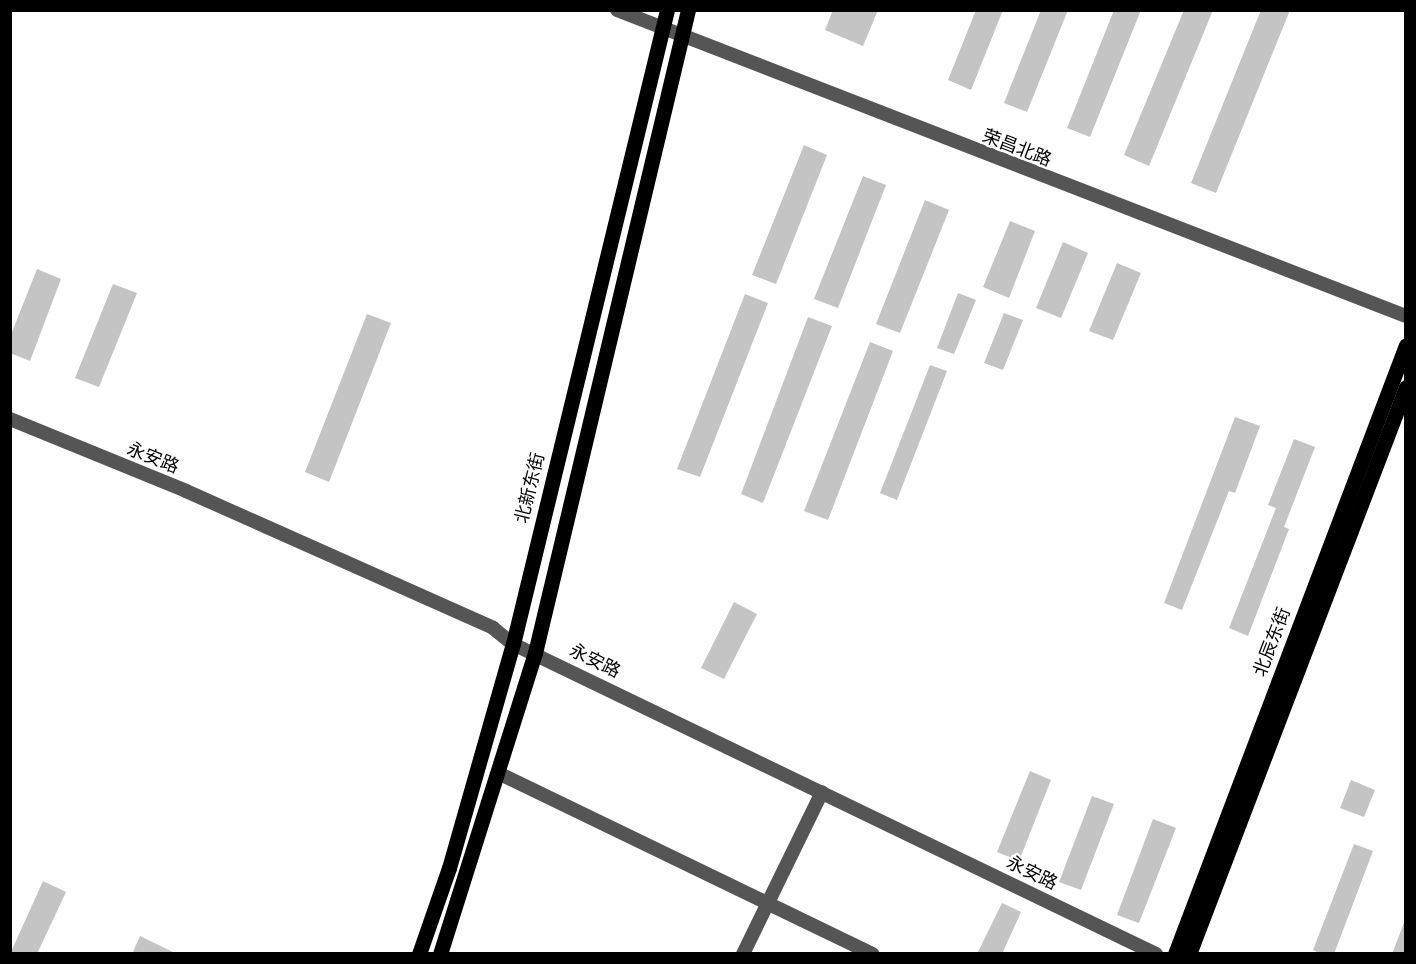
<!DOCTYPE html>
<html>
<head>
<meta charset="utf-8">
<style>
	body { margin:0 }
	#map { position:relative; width:1416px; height:964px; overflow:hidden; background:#fff; font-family:Quicksand,"Noto Sans SC",sans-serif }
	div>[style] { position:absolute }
	.building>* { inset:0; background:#c4c4c4 }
	.minor>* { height:14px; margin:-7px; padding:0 7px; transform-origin:7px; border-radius:7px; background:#555 }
	.major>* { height:15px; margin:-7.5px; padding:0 7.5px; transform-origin:7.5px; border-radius:7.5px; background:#000 }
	span { translate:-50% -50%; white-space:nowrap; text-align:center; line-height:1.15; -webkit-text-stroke:4.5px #fff; paint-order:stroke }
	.street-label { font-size:18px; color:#000 }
	.frame { position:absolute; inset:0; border:12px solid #000; pointer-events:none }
</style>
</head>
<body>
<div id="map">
	<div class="building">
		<div style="clip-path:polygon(833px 10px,878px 10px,863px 46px,825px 30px)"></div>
		<div style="clip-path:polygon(976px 10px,1003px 10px,971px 90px,948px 80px)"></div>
		<div style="clip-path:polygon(1041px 10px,1068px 10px,1027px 112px,1004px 103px)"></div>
		<div style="clip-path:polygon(1114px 10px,1141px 10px,1090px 137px,1067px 128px)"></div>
		<div style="clip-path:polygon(1184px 10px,1213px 10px,1149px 166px,1124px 155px)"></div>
		<div style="clip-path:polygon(1261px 10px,1290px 10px,1216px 193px,1191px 183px)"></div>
		<div style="clip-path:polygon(804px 145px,827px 155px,776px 284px,752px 275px)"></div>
		<div style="clip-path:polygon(863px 176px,886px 185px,838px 308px,814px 299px)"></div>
		<div style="clip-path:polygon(925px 200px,949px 210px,900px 333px,876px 324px)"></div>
		<div style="clip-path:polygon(1010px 221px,1035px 231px,1009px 298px,983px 287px)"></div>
		<div style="clip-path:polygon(1063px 242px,1088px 253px,1061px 318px,1036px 308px)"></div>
		<div style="clip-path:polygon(1117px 263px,1141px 273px,1113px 340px,1089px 331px)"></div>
		<div style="clip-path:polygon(37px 269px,61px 279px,30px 361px,10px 353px,10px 337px)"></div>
		<div style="clip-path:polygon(113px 284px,137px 293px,99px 387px,75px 378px)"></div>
		<div style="clip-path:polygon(958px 293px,976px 300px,954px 354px,937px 348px)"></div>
		<div style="clip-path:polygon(745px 294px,768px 303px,700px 477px,677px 469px)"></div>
		<div style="clip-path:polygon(1004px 313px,1023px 320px,1003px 370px,984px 363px)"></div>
		<div style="clip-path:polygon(367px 314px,391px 323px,329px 482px,305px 472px)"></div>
		<div style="clip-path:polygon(808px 317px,832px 326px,763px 503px,741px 494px)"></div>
		<div style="clip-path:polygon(870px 342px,893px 351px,828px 520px,804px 511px)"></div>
		<div style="clip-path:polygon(930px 365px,947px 371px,897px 500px,880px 493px)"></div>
		<div style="clip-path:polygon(1235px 417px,1260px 426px,1235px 493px,1229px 491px,1182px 610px,1164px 603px)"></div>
		<div style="clip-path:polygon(1294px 439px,1315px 447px,1284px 527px,1289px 529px,1248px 636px,1229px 628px,1276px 508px,1268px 505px)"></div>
		<div style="clip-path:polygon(734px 602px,757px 614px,724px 679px,701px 668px)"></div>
		<div style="clip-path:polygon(1030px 771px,1051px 780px,1019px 861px,997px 852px)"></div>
		<div style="clip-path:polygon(1351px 780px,1375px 790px,1364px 817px,1340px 808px)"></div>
		<div style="clip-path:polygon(1092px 796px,1114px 804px,1081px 890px,1059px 882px)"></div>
		<div style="clip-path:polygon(1153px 819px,1176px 828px,1139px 923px,1117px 915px)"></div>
		<div style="clip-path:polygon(1354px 844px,1373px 851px,1334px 954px,1321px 954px,1313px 950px)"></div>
		<div style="clip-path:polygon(43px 881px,66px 892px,37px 954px,10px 954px)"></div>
		<div style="clip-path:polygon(1002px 903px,1021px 912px,1002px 954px,977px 954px)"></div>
		<div style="clip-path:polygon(1405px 920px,1406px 954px,1392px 954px)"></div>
		<div style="clip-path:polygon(140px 936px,177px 954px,132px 954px)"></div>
	</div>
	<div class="minor">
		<div style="left:617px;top:10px;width:846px;rotate:21.2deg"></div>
		<div style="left:10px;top:419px;width:190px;rotate:22.2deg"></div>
		<div style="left:186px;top:491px;width:336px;rotate:24deg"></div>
		<div style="left:493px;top:628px;width:26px;rotate:39deg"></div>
		<div style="left:513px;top:644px;width:714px;rotate:25.74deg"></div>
		<div style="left:498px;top:773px;width:416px;rotate:25.8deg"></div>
		<div style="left:743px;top:954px;width:180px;rotate:-64deg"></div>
	</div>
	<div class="major">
		<div style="left:419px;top:954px;width:91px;rotate:-70.8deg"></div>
		<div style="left:449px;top:868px;width:233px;rotate:-74.1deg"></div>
		<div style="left:513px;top:644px;width:652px;rotate:-76.35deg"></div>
		<div style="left:440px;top:954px;width:316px;rotate:-72.5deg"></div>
		<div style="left:535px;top:653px;width:661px;rotate:-76.62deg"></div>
		<div style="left:1175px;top:954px;width:651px;rotate:-69.23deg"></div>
		<div style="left:1189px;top:954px;width:607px;rotate:-69.06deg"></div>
	</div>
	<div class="street-label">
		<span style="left:1017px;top:148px;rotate:21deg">荣昌北路</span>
		<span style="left:153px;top:458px;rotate:22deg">永安路</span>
		<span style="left:530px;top:488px;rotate:-76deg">北新东街</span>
		<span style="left:1272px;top:642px;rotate:-69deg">北辰东街</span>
		<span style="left:595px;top:661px;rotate:26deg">永安路</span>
		<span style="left:1032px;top:873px;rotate:26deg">永安路</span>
	</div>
	<div class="frame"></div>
</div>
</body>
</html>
